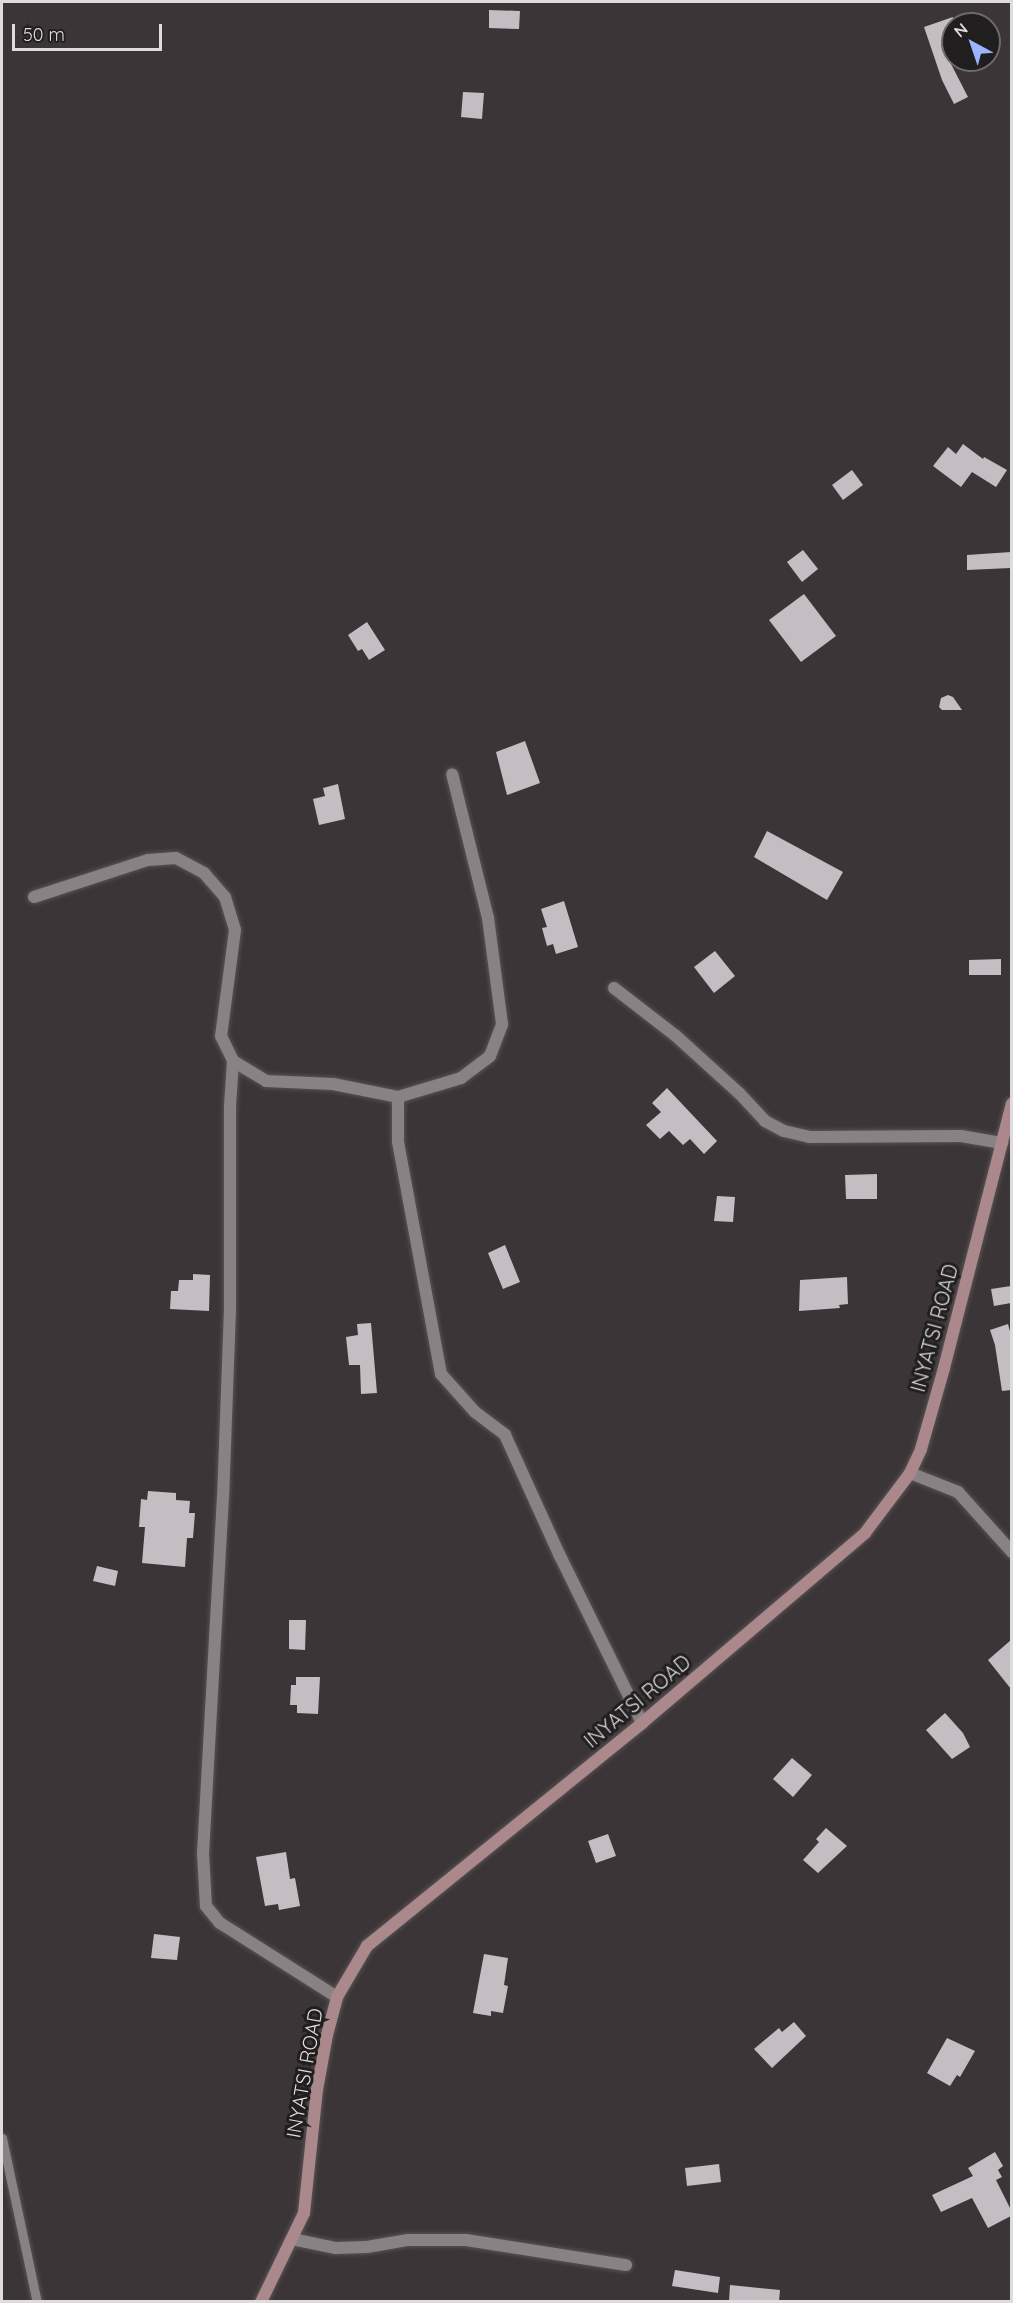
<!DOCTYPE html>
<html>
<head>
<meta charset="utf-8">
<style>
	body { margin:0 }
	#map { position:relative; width:1013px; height:2303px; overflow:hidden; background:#3b3537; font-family:Quicksand,sans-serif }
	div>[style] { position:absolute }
	.building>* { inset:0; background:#c4bec2 }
	.roads { filter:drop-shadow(0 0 2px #575253) drop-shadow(0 0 2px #575253) }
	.lane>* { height:9px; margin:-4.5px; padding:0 4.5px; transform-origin:4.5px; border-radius:4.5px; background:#898284 }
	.street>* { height:12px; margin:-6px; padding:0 6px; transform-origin:6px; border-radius:6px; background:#898284 }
	.secondary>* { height:12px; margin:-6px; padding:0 6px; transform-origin:6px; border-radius:6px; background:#aa888b }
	span { translate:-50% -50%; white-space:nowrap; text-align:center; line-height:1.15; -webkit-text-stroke:6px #201e1e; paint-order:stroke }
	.street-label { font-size:20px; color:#dfdcdd }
	.frame { position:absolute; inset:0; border:3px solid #dfdcdd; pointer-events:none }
	.north { position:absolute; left:941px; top:12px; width:60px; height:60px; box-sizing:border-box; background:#201e1e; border:2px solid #6c6a6a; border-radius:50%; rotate:320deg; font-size:16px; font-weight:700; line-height:24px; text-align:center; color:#dfdcdd }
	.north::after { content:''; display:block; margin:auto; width:21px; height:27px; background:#9ab5fd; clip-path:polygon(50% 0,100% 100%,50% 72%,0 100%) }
	.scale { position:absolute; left:12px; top:24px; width:150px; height:27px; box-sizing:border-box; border:3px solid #dfdcdd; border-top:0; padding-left:8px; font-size:18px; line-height:21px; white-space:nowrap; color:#dfdcdd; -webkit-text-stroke:4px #201e1e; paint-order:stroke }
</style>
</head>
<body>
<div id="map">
	<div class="building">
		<div style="clip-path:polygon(489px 10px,520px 11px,519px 29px,489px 28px)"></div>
		<div style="clip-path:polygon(953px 17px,953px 61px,950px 62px,968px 97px,954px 104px,942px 80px,924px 27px)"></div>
		<div style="clip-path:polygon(463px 92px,484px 93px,482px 119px,461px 117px)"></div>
		<div style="clip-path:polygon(963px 444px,983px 459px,984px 457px,1007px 470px,996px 487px,972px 472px,961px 487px,933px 466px,948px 447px,956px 454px)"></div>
		<div style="clip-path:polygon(852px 470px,863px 485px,843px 500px,832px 485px)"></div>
		<div style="clip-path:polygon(803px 550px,818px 569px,802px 582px,787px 562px)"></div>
		<div style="clip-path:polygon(1011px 552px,1011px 568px,967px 570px,967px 555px)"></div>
		<div style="clip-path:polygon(804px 594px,836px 636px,801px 662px,769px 620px)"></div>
		<div style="clip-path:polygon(367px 622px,385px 650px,369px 660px,362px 649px,358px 651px,348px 635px)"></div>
		<div style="clip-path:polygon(948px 695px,953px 697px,962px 710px,942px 710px,939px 707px,941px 698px)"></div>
		<div style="clip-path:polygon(525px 741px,540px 783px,507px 795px,496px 752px)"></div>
		<div style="clip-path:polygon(338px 784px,345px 819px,319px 825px,313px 799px,325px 796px,323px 788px)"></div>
		<div style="clip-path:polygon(767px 831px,843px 872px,827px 900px,754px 857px)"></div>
		<div style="clip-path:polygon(564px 901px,578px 947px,556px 954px,553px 944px,547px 946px,542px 928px,547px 927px,541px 909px)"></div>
		<div style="clip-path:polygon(715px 951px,735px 976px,714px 993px,694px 967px)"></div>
		<div style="clip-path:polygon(1001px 959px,1001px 975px,969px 975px,969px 960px)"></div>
		<div style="clip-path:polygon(667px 1088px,717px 1141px,704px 1154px,690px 1139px,683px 1145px,669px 1131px,660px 1139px,646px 1125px,661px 1112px,652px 1103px)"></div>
		<div style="clip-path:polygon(877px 1174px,877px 1199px,846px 1199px,845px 1175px)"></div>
		<div style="clip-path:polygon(717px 1196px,735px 1197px,733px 1222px,714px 1221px)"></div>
		<div style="clip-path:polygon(505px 1245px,520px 1282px,503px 1289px,488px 1253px)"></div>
		<div style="clip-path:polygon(193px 1274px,210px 1275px,209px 1311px,170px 1309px,171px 1291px,178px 1291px,179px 1280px,193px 1280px)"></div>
		<div style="clip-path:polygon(847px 1277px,848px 1304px,839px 1305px,840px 1308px,799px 1311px,800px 1280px)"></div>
		<div style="clip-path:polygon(1011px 1286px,1011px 1303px,994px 1306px,991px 1289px)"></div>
		<div style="clip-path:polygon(371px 1323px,377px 1393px,361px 1394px,360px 1365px,349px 1365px,346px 1337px,358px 1335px,357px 1324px)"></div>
		<div style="clip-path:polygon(1008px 1324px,1011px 1335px,1011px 1390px,1002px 1391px,995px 1345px,990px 1330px)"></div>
		<div style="clip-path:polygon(148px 1491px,176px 1493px,176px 1500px,190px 1501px,189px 1513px,195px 1513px,193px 1538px,187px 1538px,185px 1567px,142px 1563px,145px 1527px,139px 1527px,141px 1499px,147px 1500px)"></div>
		<div style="clip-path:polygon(97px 1566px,118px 1571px,115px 1586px,93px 1581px)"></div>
		<div style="clip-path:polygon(289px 1620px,306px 1620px,305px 1650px,289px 1649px)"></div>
		<div style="clip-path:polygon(1011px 1640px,1011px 1689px,988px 1660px)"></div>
		<div style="clip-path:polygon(296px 1677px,320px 1677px,318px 1714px,297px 1713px,297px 1705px,290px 1705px,291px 1685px,296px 1685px)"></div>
		<div style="clip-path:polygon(945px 1713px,963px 1733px,970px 1747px,952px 1759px,926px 1730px)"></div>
		<div style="clip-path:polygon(792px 1758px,812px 1775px,793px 1797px,773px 1779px)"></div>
		<div style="clip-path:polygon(826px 1828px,847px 1846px,818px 1873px,803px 1860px,819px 1842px,816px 1839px)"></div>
		<div style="clip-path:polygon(608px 1834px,616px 1856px,596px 1863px,588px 1841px)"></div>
		<div style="clip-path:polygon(286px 1852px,290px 1879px,295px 1878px,300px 1906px,279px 1910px,278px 1904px,265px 1906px,256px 1857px)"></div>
		<div style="clip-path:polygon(154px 1934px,180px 1937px,177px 1960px,151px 1958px)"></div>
		<div style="clip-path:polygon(484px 1954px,508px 1958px,504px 1985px,508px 1986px,503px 2013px,491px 2011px,491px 2016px,473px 2013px)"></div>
		<div style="clip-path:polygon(794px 2022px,806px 2036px,772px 2068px,754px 2049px,779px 2028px,782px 2032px)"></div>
		<div style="clip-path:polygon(947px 2038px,975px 2051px,960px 2077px,957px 2075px,950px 2086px,927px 2073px)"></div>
		<div style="clip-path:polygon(995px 2152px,1003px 2166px,998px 2170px,1002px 2177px,996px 2180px,1011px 2210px,1011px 2216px,988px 2228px,972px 2198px,941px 2212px,932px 2195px,973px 2176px,968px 2168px)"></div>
		<div style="clip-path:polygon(719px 2164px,721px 2182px,687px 2186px,685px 2168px)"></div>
		<div style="clip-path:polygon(675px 2270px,720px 2277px,718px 2293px,672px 2286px)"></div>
		<div style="clip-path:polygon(730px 2285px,780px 2290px,779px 2301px,729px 2301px)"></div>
	</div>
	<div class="roads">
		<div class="lane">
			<div style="left:2px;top:2138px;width:168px;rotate:78deg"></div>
		</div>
		<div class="street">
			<div style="left:34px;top:897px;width:120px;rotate:-18deg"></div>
			<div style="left:148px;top:860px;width:28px;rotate:-4deg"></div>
			<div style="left:176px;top:858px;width:32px;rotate:28deg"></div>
			<div style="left:204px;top:873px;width:32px;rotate:49deg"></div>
			<div style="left:225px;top:897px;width:34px;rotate:73deg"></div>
			<div style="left:235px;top:930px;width:107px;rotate:97.5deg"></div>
			<div style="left:221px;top:1036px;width:28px;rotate:64deg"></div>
			<div style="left:233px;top:1061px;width:39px;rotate:31deg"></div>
			<div style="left:266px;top:1081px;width:67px;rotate:2.6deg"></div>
			<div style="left:333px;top:1084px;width:66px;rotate:11.3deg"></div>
			<div style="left:398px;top:1097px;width:66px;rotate:-16.8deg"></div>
			<div style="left:461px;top:1078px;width:36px;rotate:-37deg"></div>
			<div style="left:490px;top:1056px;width:34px;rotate:-69deg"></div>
			<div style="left:502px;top:1024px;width:107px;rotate:-97.5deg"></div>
			<div style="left:488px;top:918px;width:148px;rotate:-104deg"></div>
			<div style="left:614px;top:988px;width:78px;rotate:37.7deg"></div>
			<div style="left:676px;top:1036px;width:86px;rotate:42.2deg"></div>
			<div style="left:740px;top:1094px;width:37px;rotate:47deg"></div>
			<div style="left:765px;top:1121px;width:21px;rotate:28deg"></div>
			<div style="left:784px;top:1131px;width:26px;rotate:13deg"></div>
			<div style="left:809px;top:1137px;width:152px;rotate:-0.4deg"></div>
			<div style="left:961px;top:1136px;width:42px;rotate:9.7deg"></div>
			<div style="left:233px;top:1061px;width:45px;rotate:93.8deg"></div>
			<div style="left:230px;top:1106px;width:203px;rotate:90deg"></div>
			<div style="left:230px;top:1309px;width:187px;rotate:92.1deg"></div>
			<div style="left:223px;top:1496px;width:358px;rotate:93.2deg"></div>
			<div style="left:203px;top:1853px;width:53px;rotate:86.8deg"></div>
			<div style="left:206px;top:1906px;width:22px;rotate:51deg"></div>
			<div style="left:220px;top:1923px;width:138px;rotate:32.3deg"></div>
			<div style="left:398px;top:1097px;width:45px;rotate:90deg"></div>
			<div style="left:398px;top:1142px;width:236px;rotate:79.5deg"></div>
			<div style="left:441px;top:1374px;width:51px;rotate:48.2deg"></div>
			<div style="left:475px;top:1412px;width:38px;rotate:37deg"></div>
			<div style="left:505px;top:1435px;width:133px;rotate:65.6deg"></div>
			<div style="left:560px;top:1556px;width:186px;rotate:63.8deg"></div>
			<div style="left:910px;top:1473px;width:52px;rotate:21.6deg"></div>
			<div style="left:958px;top:1492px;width:81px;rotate:48deg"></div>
			<div style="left:292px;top:2239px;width:45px;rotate:11.6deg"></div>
			<div style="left:336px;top:2248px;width:31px;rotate:-2deg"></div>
			<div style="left:367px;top:2247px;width:42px;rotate:-9.7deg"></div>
			<div style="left:408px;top:2240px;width:58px"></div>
			<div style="left:466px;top:2240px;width:162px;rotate:8.9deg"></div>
		</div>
		<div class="secondary">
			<div style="left:261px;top:2302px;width:99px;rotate:-64.2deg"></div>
			<div style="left:304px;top:2213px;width:124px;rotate:-84deg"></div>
			<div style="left:317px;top:2090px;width:56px;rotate:-79.7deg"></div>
			<div style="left:327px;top:2035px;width:39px;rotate:-75deg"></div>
			<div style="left:337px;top:1997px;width:59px;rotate:-59.5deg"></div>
			<div style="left:367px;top:1946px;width:354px;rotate:-39deg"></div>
			<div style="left:642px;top:1723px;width:293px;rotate:-40.4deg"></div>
			<div style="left:865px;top:1533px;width:75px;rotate:-53.1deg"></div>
			<div style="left:910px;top:1473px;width:26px;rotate:-65deg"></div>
			<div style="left:921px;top:1449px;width:84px;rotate:-74.1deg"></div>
			<div style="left:944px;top:1368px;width:273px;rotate:-75.6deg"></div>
		</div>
	</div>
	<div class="street-label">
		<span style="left:934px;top:1328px;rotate:-75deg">INYATSI ROAD</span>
		<span style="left:637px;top:1701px;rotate:-40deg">INYATSI ROAD</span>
		<span style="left:304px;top:2073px;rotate:-80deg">INYATSI ROAD</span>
	</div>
	<div class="frame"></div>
	<div class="north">N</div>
	<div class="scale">50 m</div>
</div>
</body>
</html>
